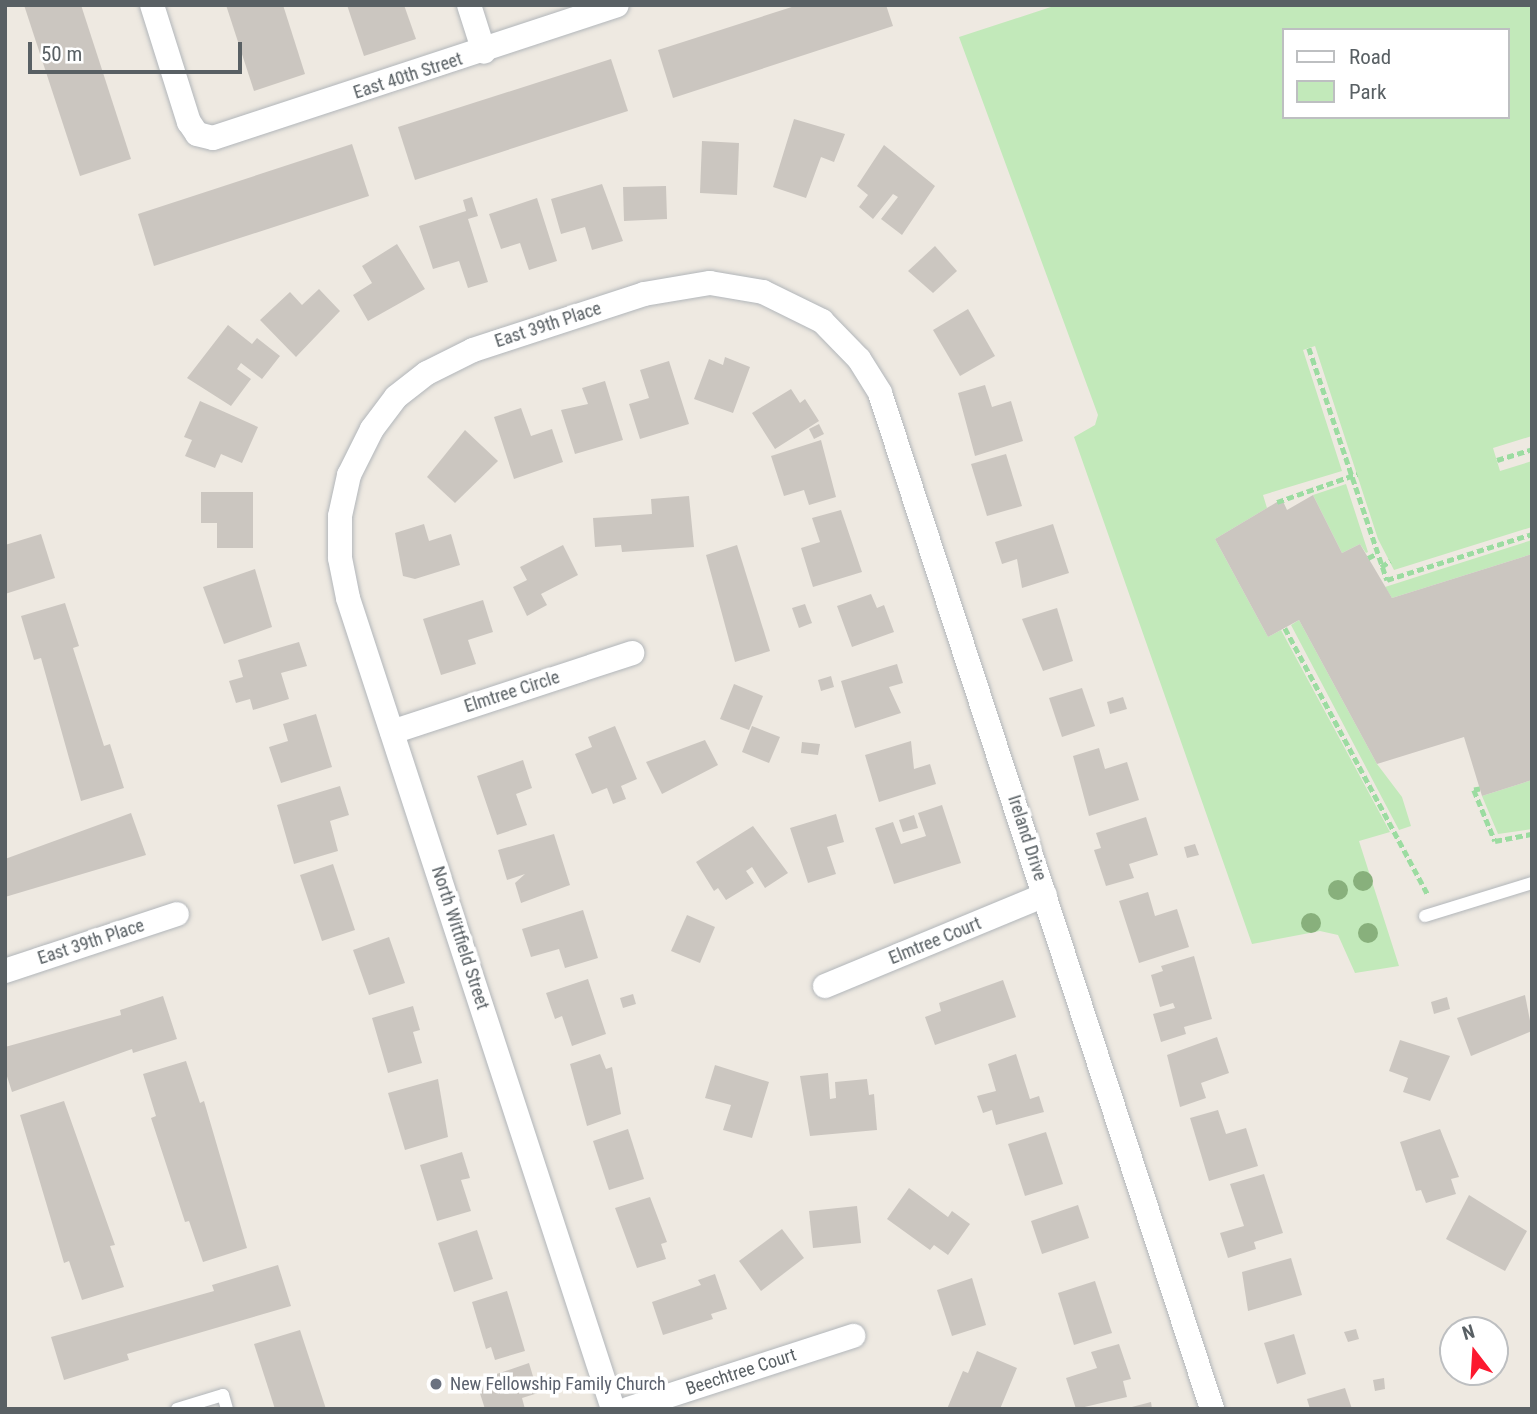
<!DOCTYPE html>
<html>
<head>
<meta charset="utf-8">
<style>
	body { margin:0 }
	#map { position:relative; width:1537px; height:1414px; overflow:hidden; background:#eee9e1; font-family:"Roboto Condensed",sans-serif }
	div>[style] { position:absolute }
	.green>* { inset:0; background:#c2e9ba }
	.building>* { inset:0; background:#cbc6c0 }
	.path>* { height:4.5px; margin-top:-2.25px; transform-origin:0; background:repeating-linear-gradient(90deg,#9cdca1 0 7px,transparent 0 10.5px) }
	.roads { filter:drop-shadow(0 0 2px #b2b6ba) drop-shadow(0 0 2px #b2b6ba) }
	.service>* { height:12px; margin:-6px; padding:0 6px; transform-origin:6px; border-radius:6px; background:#fff }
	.minor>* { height:24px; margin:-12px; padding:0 12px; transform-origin:12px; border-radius:12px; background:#fff }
	.trees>* { width:20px; height:20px; margin:-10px; border-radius:50%; background:#88b07c }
	.dots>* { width:19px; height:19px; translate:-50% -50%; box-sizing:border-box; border:4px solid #fff; border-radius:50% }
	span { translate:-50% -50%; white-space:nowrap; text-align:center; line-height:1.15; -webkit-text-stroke:7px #fff; paint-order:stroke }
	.street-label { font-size:18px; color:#596064 }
	.worship-label { font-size:18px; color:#5b616d }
	.left { translate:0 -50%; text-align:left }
	.frame { position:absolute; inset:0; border:7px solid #596064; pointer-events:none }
	.legend { position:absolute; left:1282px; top:28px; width:228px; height:91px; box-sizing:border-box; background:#fff; border:2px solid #bdbfc1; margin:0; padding:9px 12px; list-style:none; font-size:21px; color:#596064 }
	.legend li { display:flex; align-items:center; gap:14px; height:35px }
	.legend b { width:35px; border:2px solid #bdbfc1 }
	.north { position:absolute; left:1439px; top:1316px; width:70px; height:70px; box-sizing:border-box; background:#fff; border:2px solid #bdbfc1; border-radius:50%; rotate:343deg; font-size:19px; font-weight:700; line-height:28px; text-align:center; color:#596064 }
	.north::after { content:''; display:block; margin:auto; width:24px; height:32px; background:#fc192f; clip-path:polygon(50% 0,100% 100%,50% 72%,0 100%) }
	.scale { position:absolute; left:28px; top:42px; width:214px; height:32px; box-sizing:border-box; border:4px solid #596064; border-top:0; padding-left:9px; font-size:21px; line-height:24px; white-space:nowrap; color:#596064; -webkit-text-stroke:5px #fff; paint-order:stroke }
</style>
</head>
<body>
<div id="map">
	<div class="green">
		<div style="clip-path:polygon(evenodd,1057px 5px,1532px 5px,1532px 436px,1493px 448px,1500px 471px,1532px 461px,1532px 527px,1394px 570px,1378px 539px,1315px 346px,1303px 350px,1342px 471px,1263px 495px,1267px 508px,1215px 539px,1268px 637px,1281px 630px,1390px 832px,1359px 841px,1399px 966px,1355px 973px,1338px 935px,1320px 931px,1252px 944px,1074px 437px,1095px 425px,1098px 415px,959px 37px,1057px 5px,1283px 30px,1507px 30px,1507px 117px,1283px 117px,1283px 30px)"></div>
		<div style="clip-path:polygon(1346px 484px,1368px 552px,1366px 553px,1360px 544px,1342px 553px,1313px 495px)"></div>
		<div style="clip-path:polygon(1532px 540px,1532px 554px,1392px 598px,1385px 587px)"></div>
		<div style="clip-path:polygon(1299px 620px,1377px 764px,1402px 797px,1411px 826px,1399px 830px,1291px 625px)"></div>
		<div style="clip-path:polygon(1532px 780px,1532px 829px,1498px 834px,1482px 796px)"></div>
	</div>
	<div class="building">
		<div style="clip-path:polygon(24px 5px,81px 5px,131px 159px,80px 176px)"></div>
		<div style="clip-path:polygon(226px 5px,283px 5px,305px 74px,254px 91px)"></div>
		<div style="clip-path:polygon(347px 5px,404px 5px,416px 39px,364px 56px)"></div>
		<div style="clip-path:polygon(798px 5px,886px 5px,893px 26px,673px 98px,658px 50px)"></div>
		<div style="clip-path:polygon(611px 59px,628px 111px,415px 180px,398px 127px)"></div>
		<div style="clip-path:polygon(794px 119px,845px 134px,834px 162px,821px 157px,806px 198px,773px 187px)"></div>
		<div style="clip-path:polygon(702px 141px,739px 143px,737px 195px,700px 193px)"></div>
		<div style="clip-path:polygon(352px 144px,369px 196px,154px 266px,138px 214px)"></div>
		<div style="clip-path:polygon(884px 145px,935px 186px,902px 235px,881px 219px,898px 197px,893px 194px,873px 219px,859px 207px,868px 195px,857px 186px)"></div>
		<div style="clip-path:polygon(602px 184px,623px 241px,592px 250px,585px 227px,561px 234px,551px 199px)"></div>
		<div style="clip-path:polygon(666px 186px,667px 219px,624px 221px,623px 187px)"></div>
		<div style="clip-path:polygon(472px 197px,478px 216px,468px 219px,488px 282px,468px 288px,459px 261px,433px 269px,419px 226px,466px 211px,463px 200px)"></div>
		<div style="clip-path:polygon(537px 198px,557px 261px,529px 270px,520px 243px,501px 249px,489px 214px)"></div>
		<div style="clip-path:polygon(397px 244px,425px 289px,368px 321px,353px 295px,372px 283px,362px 266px)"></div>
		<div style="clip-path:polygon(935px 246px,957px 271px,933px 293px,908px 271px)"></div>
		<div style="clip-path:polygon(319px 289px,340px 311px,296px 357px,260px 320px,290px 292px,302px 305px)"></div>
		<div style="clip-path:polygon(968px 309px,995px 356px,960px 376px,933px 330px)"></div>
		<div style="clip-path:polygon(228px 325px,252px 344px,257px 338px,280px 356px,262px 379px,241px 363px,237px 369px,251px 379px,231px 406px,187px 378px)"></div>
		<div style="clip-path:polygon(725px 357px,750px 367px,733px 413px,694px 399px,709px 359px,723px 365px)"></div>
		<div style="clip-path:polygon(669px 361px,689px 424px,640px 439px,629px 404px,649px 398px,640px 370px)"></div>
		<div style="clip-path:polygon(605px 381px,623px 440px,575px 454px,561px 410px,588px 404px,582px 388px)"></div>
		<div style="clip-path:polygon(985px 385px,992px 407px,1011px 401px,1023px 441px,975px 456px,958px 393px)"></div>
		<div style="clip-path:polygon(791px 389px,800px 403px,805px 399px,819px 421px,775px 449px,752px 413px)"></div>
		<div style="clip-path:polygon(200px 401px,258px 427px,242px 463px,221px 454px,215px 468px,185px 456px,192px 440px,184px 437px)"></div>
		<div style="clip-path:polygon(521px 408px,531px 436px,552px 429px,563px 462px,514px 479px,494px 417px)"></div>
		<div style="clip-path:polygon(819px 424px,824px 434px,814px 439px,809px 429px)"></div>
		<div style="clip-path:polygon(465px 430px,498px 461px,455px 503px,427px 477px)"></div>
		<div style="clip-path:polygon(821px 440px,836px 497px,809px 505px,804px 490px,784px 496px,771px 456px)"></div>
		<div style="clip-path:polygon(1006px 454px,1022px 506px,987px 516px,971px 464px)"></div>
		<div style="clip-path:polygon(201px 492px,253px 492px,253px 548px,217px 548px,217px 523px,201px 523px)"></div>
		<div style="clip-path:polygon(1313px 495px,1342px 553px,1360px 544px,1392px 598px,1532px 554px,1532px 780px,1482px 796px,1464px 737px,1377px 764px,1299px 620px,1268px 637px,1215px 539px,1282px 499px,1287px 510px)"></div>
		<div style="clip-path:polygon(689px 496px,694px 547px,622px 552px,621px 545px,595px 547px,593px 518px,652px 514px,651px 499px)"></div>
		<div style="clip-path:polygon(841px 510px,862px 572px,813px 587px,801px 548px,820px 542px,812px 518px)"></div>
		<div style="clip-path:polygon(424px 524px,429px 541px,451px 534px,460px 565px,415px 579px,403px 576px,395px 533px)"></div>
		<div style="clip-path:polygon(1053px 524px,1069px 573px,1022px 588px,1017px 559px,1002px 564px,995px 542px)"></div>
		<div style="clip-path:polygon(41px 534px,55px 578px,5px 594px,5px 545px)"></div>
		<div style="clip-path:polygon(563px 545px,578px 575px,541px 594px,547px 605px,527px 616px,513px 587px,527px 580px,520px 567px)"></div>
		<div style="clip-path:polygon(737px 545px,770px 651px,735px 662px,706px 555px)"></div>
		<div style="clip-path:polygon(255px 569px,272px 627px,224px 644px,203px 587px)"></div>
		<div style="clip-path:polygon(871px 594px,877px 608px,884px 605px,894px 632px,852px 647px,837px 606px)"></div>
		<div style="clip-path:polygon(483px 600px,493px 632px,468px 640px,476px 664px,441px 675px,423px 619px)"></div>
		<div style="clip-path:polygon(65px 603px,79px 646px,73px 648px,104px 746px,110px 744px,124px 788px,81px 801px,41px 658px,34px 660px,21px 616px)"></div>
		<div style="clip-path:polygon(805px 604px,812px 623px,799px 628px,792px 608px)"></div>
		<div style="clip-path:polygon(1057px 608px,1073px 661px,1043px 671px,1022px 619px)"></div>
		<div style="clip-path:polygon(299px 642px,307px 666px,281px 673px,289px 699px,253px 710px,250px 699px,236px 703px,229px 681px,243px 677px,238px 660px)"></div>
		<div style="clip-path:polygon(897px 664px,903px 683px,889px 687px,901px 713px,855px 728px,841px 681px)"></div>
		<div style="clip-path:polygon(831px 676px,834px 687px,821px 691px,818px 680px)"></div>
		<div style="clip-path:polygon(734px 684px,763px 696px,749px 730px,720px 719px)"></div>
		<div style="clip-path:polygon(1082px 688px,1095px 726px,1062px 737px,1049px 698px)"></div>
		<div style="clip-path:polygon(1123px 697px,1127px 709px,1110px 714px,1107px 702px)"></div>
		<div style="clip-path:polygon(316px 714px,332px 767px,281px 783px,269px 747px,288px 741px,283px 724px)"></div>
		<div style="clip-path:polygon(615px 726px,637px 779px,621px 786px,626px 799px,613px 804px,607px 788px,592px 794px,575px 754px,592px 747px,588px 737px)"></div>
		<div style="clip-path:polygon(752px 726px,780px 737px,769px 763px,742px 752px)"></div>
		<div style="clip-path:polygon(705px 740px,718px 765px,662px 794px,646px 762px)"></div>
		<div style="clip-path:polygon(911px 741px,914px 769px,930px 764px,936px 784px,879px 802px,865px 755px)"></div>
		<div style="clip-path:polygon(802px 742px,820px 744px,818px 755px,801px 753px)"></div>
		<div style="clip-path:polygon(1099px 748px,1105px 769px,1127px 762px,1139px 800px,1089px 816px,1073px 756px)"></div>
		<div style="clip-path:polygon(523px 760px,532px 788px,516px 794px,527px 825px,497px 835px,477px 776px)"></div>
		<div style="clip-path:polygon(340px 786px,349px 815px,330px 821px,338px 851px,294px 864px,277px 805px)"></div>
		<div style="clip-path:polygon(942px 805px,961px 863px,894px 884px,875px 828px,893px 822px,901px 844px,926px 836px,918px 813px)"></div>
		<div style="clip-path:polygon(131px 813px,146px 855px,5px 897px,5px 859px)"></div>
		<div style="clip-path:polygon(836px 814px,844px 842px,827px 847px,836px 874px,808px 883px,790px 828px)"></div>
		<div style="clip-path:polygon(914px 815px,918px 828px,903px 832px,899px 820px)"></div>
		<div style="clip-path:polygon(1146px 817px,1158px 855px,1129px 864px,1134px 878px,1106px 886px,1094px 850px,1101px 848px,1096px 833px)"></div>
		<div style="clip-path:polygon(753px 826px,788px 873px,765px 888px,752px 867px,746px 871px,754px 883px,726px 900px,718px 888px,714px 891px,696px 862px)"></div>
		<div style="clip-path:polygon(554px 834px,570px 885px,521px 903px,515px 883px,525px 874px,507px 880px,498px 850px)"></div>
		<div style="clip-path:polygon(1195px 844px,1199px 855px,1187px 858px,1184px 847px)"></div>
		<div style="clip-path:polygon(333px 864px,355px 930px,322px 941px,300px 875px)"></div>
		<div style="clip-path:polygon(1148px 892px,1155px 916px,1177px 909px,1189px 947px,1139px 963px,1119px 901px)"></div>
		<div style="clip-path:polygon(583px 910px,598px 958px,565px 968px,559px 949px,531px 957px,522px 929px)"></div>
		<div style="clip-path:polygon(687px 915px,715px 927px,700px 963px,671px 951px)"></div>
		<div style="clip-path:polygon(389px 937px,405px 983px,369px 995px,353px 950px)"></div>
		<div style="clip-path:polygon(1194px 956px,1212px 1019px,1184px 1027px,1186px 1034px,1161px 1042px,1153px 1014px,1175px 1008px,1173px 1003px,1160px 1007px,1151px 975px,1163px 971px,1161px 966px)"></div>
		<div style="clip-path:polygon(588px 979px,606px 1034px,572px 1046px,562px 1016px,555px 1019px,546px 993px)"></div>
		<div style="clip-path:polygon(1003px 980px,1016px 1017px,935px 1045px,925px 1017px,941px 1011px,939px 1003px)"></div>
		<div style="clip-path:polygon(633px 994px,636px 1004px,623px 1008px,620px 998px)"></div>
		<div style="clip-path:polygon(1525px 995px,1532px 1031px,1471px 1056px,1457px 1018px)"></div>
		<div style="clip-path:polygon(163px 996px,177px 1039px,133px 1053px,132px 1049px,12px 1092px,5px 1070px,5px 1047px,121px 1015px,120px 1010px)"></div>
		<div style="clip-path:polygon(1447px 997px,1450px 1009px,1434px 1014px,1431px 1002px)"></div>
		<div style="clip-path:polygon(413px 1006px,420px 1030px,413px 1032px,422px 1063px,388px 1073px,372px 1018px)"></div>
		<div style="clip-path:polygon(1217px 1037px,1229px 1073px,1201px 1083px,1206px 1098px,1180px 1107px,1167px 1055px)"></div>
		<div style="clip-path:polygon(1400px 1040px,1450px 1056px,1430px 1101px,1403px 1092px,1408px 1078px,1389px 1071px)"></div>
		<div style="clip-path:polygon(600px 1054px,606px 1069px,612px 1067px,621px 1114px,587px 1126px,570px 1064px)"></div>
		<div style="clip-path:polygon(1016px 1054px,1030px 1099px,1039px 1096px,1044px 1112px,996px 1125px,992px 1110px,983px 1113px,977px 1096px,996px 1091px,988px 1064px)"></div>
		<div style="clip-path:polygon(186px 1061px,200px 1103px,204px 1101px,247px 1248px,203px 1262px,189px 1221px,185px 1222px,151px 1118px,156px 1116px,143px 1074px)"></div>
		<div style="clip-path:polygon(715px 1065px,769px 1082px,752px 1138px,723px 1130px,731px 1105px,705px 1098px)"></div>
		<div style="clip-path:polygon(828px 1073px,830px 1099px,836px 1098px,835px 1082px,867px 1079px,869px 1095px,874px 1094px,877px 1130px,810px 1136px,800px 1076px)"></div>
		<div style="clip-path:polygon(438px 1079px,448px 1137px,405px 1150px,388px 1093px)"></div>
		<div style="clip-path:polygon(64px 1101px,115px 1245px,110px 1246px,124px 1287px,82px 1300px,69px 1261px,64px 1263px,20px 1115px)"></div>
		<div style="clip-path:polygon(1218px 1110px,1226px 1134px,1246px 1128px,1258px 1166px,1209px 1181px,1190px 1118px)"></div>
		<div style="clip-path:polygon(628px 1129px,644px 1179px,609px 1190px,593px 1141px)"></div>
		<div style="clip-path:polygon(1440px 1129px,1459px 1177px,1451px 1179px,1456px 1194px,1426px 1203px,1421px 1190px,1416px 1191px,1400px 1142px)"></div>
		<div style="clip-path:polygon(1046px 1132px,1063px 1184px,1025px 1196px,1008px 1144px)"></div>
		<div style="clip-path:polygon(462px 1152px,470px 1178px,461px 1180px,471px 1211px,437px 1221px,420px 1165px)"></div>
		<div style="clip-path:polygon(1264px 1174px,1283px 1233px,1254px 1242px,1256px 1249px,1228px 1258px,1220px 1233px,1244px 1226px,1230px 1184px)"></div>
		<div style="clip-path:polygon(909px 1188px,948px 1217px,952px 1211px,970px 1224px,948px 1255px,934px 1245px,930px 1250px,887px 1219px)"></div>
		<div style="clip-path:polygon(1469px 1195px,1527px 1231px,1505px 1271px,1446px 1239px)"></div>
		<div style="clip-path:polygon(650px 1197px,667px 1242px,661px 1244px,666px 1259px,637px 1268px,615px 1208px)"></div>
		<div style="clip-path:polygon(1078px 1205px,1089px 1238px,1042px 1254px,1031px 1221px)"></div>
		<div style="clip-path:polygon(857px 1206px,861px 1243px,813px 1248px,809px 1211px)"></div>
		<div style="clip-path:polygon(782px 1229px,804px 1258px,761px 1291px,739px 1261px)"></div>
		<div style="clip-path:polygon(477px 1230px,493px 1279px,454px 1292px,438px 1243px)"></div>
		<div style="clip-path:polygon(1291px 1258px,1302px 1295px,1248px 1311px,1242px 1272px)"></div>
		<div style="clip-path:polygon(278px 1265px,291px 1306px,127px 1354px,129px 1360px,64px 1380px,51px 1337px,214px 1291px,212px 1285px)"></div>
		<div style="clip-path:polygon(715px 1274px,727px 1309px,711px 1314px,713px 1319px,663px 1335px,652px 1302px,701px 1285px,698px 1280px)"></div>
		<div style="clip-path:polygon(972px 1278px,986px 1325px,952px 1336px,937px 1290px)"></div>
		<div style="clip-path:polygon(1095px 1281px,1112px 1333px,1074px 1345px,1058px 1293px)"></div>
		<div style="clip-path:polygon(507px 1291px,525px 1351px,495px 1360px,491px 1347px,486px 1349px,472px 1302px)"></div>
		<div style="clip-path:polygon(1356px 1329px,1359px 1339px,1348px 1342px,1344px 1332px)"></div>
		<div style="clip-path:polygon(300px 1330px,326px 1409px,275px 1409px,254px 1344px)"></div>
		<div style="clip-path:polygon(1294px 1334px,1306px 1374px,1277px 1384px,1264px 1343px)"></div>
		<div style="clip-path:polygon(1119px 1344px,1131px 1379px,1123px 1381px,1127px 1397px,1076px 1409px,1066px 1378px,1097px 1368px,1091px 1352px)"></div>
		<div style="clip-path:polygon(977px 1351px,1017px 1368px,1000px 1409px,947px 1409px,963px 1371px,968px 1373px)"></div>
		<div style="clip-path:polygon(529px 1363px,538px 1393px,522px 1398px,525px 1409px,485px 1409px,476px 1381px)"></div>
		<div style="clip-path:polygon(1384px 1378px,1385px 1389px,1375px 1391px,1373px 1380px)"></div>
		<div style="clip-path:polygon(1345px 1388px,1352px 1409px,1310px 1409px,1307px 1399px)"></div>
		<div style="clip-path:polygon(1151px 1402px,1152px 1409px,1128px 1409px,1128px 1408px)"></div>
	</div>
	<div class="path">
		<div style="left:1309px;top:348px;width:245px;rotate:71.4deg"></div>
		<div style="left:1387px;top:580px;width:152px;rotate:-17.6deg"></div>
		<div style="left:1497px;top:460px;width:37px;rotate:-17deg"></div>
		<div style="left:1277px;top:502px;width:85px;rotate:-19.3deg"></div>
		<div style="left:1368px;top:558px;width:9px;rotate:-27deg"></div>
		<div style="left:1381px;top:567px;width:11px;rotate:-34deg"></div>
		<div style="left:1285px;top:628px;width:304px;rotate:61.8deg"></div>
		<div style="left:1480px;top:789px;width:6px;rotate:171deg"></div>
		<div style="left:1474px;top:790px;width:55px;rotate:67.6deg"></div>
		<div style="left:1495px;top:841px;width:38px;rotate:-11deg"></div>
	</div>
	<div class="roads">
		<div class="service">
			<div style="left:1425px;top:916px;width:112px;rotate:-17.1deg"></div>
			<div style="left:177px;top:1409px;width:48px;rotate:-16.9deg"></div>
			<div style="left:223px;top:1395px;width:15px;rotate:74deg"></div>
		</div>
		<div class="minor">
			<div style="left:152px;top:5px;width:123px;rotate:72.5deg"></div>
			<div style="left:189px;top:122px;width:14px;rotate:56deg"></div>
			<div style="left:197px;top:134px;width:16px;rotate:14deg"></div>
			<div style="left:213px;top:138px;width:425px;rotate:-18.2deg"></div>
			<div style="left:469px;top:5px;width:49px;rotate:72.3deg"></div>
			<div style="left:392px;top:732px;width:253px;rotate:-18.2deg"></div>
			<div style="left:5px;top:971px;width:181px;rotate:-18.3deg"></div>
			<div style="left:825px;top:986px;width:238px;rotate:-22.5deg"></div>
			<div style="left:613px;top:1409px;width:853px;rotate:-108.1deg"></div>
			<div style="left:348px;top:598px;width:41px;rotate:-101.3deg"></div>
			<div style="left:340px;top:558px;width:42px;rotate:-90deg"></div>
			<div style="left:340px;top:516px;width:42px;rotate:-77.6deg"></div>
			<div style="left:349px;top:475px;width:51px;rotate:-63.4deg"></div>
			<div style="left:372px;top:429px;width:40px;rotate:-53deg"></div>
			<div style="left:396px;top:397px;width:39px;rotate:-38deg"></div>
			<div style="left:427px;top:373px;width:51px;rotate:-26.6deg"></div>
			<div style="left:473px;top:350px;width:180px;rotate:-18.1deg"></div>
			<div style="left:644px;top:294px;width:67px;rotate:-9.5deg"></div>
			<div style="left:710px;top:283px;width:54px;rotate:9.6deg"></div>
			<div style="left:763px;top:292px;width:66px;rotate:26.2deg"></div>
			<div style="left:822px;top:321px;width:53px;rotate:45.8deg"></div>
			<div style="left:859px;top:359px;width:40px;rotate:58deg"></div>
			<div style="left:880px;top:393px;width:1069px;rotate:71.9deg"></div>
			<div style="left:628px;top:1409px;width:237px;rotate:-18deg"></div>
		</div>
	</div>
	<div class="trees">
		<div style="left:1363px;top:881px"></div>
		<div style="left:1338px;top:890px"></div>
		<div style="left:1311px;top:923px"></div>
		<div style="left:1368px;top:933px"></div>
	</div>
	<div class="dots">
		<div style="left:436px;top:1384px;background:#6b7280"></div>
	</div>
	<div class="street-label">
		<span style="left:408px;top:76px;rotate:-18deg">East 40th Street</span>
		<span style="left:548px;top:325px;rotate:-18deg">East 39th Place</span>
		<span style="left:512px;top:692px;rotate:-18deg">Elmtree Circle</span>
		<span style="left:1027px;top:838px;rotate:72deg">Ireland Drive</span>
		<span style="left:460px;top:938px;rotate:72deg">North Wittfield Street</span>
		<span style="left:935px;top:941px;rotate:-22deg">Elmtree Court</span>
		<span style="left:91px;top:942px;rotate:-18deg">East 39th Place</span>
		<span style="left:741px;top:1372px;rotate:-18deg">Beechtree Court</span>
	</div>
	<div class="worship-label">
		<span class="left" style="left:450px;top:1384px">New Fellowship Family Church</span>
	</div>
	<div class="frame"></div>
	<ul class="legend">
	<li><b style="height:9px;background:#fff"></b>Road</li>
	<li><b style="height:19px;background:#c2e9ba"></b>Park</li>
	</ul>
	<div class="north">N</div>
	<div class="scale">50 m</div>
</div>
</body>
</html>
